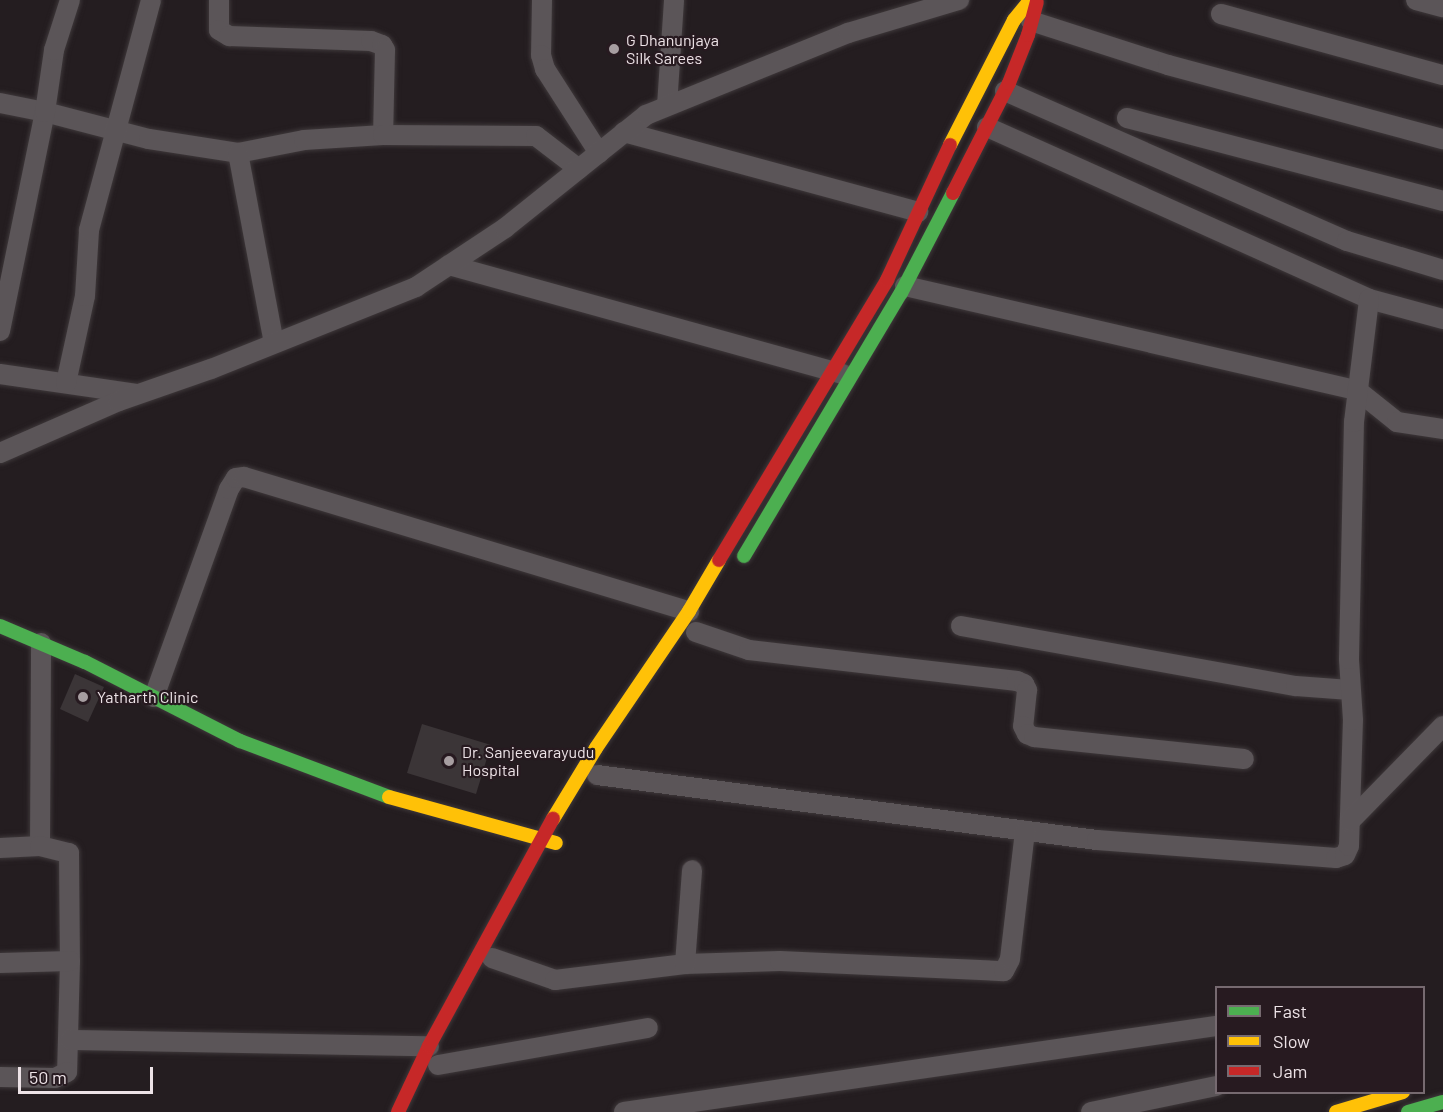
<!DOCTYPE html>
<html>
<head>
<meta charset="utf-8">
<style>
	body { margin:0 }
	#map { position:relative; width:1443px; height:1112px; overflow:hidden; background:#241d20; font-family:Barlow,sans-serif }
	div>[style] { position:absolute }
	.building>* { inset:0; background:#3b3537 }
	.roads { filter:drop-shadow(0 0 2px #3e383a) drop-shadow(0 0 2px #3e383a) }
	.street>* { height:20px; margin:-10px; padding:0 10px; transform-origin:10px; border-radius:10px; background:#5b5558 }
	.fast>* { height:14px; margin:-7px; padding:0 7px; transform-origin:7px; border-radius:7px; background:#4caf50 }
	.slow>* { height:14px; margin:-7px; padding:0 7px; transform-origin:7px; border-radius:7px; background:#ffc107 }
	.jam>* { height:14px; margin:-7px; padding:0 7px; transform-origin:7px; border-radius:7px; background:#c62828 }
	.dots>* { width:16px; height:16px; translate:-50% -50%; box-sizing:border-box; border:3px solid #271a20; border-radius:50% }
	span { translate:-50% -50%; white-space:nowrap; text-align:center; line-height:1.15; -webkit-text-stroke:4.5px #271a20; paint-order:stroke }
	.poi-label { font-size:16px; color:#ede3e7 }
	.left { translate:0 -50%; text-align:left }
	.legend { position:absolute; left:1215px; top:986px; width:210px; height:108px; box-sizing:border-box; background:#271a20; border:2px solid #766a70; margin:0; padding:8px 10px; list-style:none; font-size:18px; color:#ede3e7 }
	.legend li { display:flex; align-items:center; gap:12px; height:30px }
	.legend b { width:30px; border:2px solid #766a70 }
	.scale { position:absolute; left:18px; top:1067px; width:135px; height:27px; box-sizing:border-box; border:3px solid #ede3e7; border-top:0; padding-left:8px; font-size:18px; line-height:21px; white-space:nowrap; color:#ede3e7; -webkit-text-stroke:4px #271a20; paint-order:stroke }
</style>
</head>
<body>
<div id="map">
	<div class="building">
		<div style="clip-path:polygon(75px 674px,104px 687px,88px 722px,60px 709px)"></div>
		<div style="clip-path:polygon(422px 724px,491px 745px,476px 794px,407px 773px)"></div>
	</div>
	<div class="roads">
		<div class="street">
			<div style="left:219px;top:0;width:30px;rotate:90deg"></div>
			<div style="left:219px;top:30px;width:12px;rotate:31deg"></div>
			<div style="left:229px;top:36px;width:142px;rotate:2deg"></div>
			<div style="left:371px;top:41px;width:12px;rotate:20deg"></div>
			<div style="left:382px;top:45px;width:6px;rotate:59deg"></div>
			<div style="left:385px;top:50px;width:85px;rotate:91.3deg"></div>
			<div style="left:542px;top:0;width:55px;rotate:91deg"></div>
			<div style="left:541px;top:55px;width:15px;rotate:74deg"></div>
			<div style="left:545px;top:69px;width:100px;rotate:57.3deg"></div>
			<div style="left:1416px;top:0;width:28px;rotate:15deg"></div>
			<div style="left:1221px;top:14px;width:230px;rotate:15.4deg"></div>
			<div style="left:1031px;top:21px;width:144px;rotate:17.8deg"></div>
			<div style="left:1168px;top:65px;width:285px;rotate:15.1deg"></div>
			<div style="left:1005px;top:91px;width:373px;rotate:23.7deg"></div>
			<div style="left:1347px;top:241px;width:100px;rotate:16.8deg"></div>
			<div style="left:0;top:103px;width:46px;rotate:11.3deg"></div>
			<div style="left:45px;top:112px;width:107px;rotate:14.6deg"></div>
			<div style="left:149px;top:139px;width:90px;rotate:8.9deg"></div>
			<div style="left:238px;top:153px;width:67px;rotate:-11.1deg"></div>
			<div style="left:304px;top:140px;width:79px;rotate:-3.6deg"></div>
			<div style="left:383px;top:135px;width:153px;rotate:0.4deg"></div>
			<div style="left:536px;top:136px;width:54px;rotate:37.5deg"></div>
			<div style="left:667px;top:106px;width:106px;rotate:-86.2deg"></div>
			<div style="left:1127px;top:118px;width:327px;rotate:14.7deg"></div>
			<div style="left:987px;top:127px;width:419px;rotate:24.2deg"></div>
			<div style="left:1369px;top:299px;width:77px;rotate:15.1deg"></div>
			<div style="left:624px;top:132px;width:305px;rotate:15.2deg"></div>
			<div style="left:238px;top:153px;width:193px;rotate:79.3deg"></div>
			<div style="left:449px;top:265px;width:409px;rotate:15.5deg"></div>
			<div style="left:905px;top:286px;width:464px;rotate:13deg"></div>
			<div style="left:1357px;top:390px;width:51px;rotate:38.7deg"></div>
			<div style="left:1397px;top:422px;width:47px;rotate:8.7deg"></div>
			<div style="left:0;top:331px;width:224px;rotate:-78.4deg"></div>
			<div style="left:45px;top:112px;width:63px;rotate:-81.7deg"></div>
			<div style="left:54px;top:50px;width:52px;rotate:-72.3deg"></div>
			<div style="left:0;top:374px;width:138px;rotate:8.3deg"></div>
			<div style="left:66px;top:383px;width:89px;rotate:-77.7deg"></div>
			<div style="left:85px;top:296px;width:66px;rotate:-86.5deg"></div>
			<div style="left:89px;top:230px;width:238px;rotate:-74.9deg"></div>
			<div style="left:0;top:453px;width:130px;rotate:-23.6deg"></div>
			<div style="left:119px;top:401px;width:97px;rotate:-19.2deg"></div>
			<div style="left:211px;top:369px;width:221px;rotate:-21.8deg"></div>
			<div style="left:416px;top:287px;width:107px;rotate:-33.5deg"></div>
			<div style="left:505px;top:228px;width:181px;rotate:-38.7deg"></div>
			<div style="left:646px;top:115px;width:218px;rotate:-22.1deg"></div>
			<div style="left:848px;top:33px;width:116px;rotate:-16.6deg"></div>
			<div style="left:961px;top:626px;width:340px;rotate:10.2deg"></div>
			<div style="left:1296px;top:686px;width:54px;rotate:4.2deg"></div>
			<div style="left:696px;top:632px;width:56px;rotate:18.8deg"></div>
			<div style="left:749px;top:650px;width:270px;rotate:6.6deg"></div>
			<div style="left:1017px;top:681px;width:8px;rotate:23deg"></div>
			<div style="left:1024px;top:684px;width:7px;rotate:63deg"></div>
			<div style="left:1027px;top:690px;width:36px;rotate:96deg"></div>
			<div style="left:1023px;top:726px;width:9px;rotate:63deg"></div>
			<div style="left:1027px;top:734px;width:8px;rotate:23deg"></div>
			<div style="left:1034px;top:737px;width:211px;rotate:6deg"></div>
			<div style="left:154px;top:697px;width:221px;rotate:-70.2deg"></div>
			<div style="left:229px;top:489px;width:13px;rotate:-58deg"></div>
			<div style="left:236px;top:478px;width:8px;rotate:-7deg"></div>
			<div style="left:244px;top:477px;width:465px;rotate:16.8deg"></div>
			<div style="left:597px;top:775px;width:504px;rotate:7.41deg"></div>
			<div style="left:1097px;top:840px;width:240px;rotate:4.3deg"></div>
			<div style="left:1336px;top:858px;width:9px;rotate:-18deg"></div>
			<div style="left:1345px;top:855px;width:10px;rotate:-66deg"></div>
			<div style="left:1349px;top:846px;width:126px;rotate:-88.2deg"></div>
			<div style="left:1353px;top:720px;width:61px;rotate:-93.8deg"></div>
			<div style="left:1349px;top:659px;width:237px;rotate:-88.8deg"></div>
			<div style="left:1354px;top:422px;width:124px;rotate:-83deg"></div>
			<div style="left:1350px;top:821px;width:133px;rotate:-45.6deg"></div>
			<div style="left:40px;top:846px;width:203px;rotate:-89.7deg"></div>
			<div style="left:0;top:848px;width:40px;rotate:-2.9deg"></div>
			<div style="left:40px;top:846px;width:30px;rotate:14deg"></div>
			<div style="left:69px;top:853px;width:108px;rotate:89.5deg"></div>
			<div style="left:70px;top:961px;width:111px;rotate:91.5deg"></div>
			<div style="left:67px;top:1072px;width:13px;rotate:153deg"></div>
			<div style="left:55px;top:1078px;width:55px;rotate:-179deg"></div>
			<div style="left:492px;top:958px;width:67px;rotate:19.2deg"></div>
			<div style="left:555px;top:980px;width:131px;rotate:-7deg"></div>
			<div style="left:685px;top:964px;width:95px;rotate:-1.8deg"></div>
			<div style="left:780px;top:961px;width:224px;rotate:2.6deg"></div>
			<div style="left:1004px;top:971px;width:13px;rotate:-63deg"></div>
			<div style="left:1010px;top:959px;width:129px;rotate:-83.3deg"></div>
			<div style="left:0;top:963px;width:70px;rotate:-1.6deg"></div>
			<div style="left:685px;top:964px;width:94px;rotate:-85.7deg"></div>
			<div style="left:70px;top:1040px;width:359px;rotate:1deg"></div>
			<div style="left:438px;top:1065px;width:213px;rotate:-10deg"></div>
			<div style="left:624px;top:1112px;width:598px;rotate:-8.27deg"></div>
			<div style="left:1091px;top:1112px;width:128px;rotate:-11.7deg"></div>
		</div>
		<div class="fast">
			<div style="left:744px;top:556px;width:306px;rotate:-59.2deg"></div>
			<div style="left:901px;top:293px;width:113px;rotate:-62.5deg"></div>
			<div style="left:0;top:626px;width:92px;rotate:23deg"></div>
			<div style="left:85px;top:662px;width:174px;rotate:27deg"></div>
			<div style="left:240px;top:741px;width:159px;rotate:20.6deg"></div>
			<div style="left:1408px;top:1112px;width:36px;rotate:-16deg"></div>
		</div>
		<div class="slow">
			<div style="left:950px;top:145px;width:140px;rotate:-62.9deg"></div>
			<div style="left:1014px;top:20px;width:26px;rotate:-51deg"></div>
			<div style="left:389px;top:797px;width:173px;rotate:15.4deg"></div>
			<div style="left:553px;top:819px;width:83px;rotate:-58.8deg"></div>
			<div style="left:596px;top:748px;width:166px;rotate:-55.8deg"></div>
			<div style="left:689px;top:611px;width:59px;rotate:-59.5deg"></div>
			<div style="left:1336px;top:1112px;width:70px;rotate:-16.6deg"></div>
		</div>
		<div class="jam">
			<div style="left:953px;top:193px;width:123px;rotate:-63deg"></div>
			<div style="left:1009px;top:83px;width:52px;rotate:-68.4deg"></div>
			<div style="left:1028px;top:35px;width:34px;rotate:-75deg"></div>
			<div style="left:719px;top:560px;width:327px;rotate:-59deg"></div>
			<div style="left:887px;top:280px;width:149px;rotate:-65deg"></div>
			<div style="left:398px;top:1112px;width:73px;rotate:-64.8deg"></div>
			<div style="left:429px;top:1046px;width:259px;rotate:-61.4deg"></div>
		</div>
	</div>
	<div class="dots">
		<div style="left:614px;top:49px;background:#a79ea1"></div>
		<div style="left:83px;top:697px;background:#a79ea1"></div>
		<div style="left:449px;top:761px;background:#a79ea1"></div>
	</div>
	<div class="poi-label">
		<span class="left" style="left:626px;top:49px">G Dhanunjaya<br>Silk Sarees</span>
		<span class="left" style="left:97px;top:697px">Yatharth Clinic</span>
		<span class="left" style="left:462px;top:761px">Dr. Sanjeevarayudu<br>Hospital</span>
	</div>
	<ul class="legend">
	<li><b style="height:8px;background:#4caf50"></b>Fast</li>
	<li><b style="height:8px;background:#ffc107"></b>Slow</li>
	<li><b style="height:8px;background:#c62828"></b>Jam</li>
	</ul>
	<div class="scale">50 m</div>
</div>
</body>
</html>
